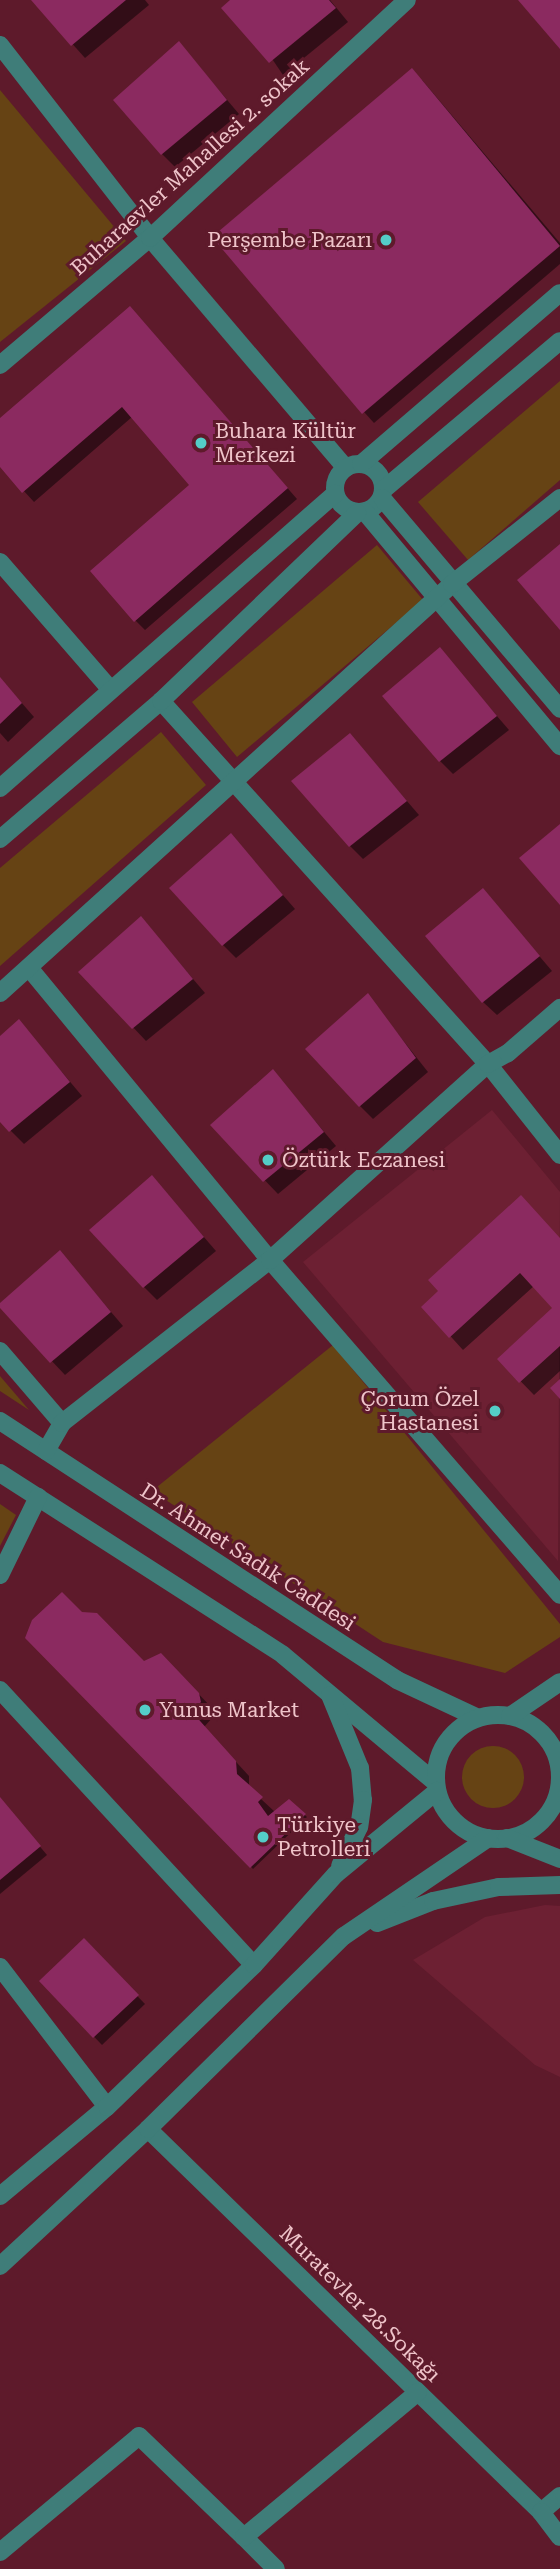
<!DOCTYPE html>
<html>
<head>
<meta charset="utf-8">
<style>
	body { margin:0 }
	#map { position:relative; width:560px; height:2569px; overflow:hidden; background:#5e1a2b; font-family:"Roboto Serif",serif }
	div>[style] { position:absolute }
	.built>* { inset:0; background:#6d2033 }
	.green>* { inset:0; background:#664314 }
	.round { border-radius:50% }
	.shadow>* { inset:0; background:#0007 }
	.building>* { inset:0; background:#8b2a60 }
	.minor>* { height:18px; margin:-9px; padding:0 9px; transform-origin:9px; border-radius:9px; background:#3f7d79 }
	.minor>.ring { margin:-9px; padding:0; box-sizing:content-box; background:none; border:18px solid #3f7d79; border-radius:50% }
	.dots>* { width:19px; height:19px; translate:-50% -50%; box-sizing:border-box; border:4px solid #5e1a2b; border-radius:50% }
	span { translate:-50% -50%; white-space:nowrap; text-align:center; line-height:1.15; -webkit-text-stroke:6px #5e1a2b; paint-order:stroke }
	.street-label { font-size:21px; color:#efc4ca }
	.poi-label { font-size:21px; color:#efc4ca }
	.right { translate:-100% -50%; text-align:right }
	.left { translate:0 -50%; text-align:left }
</style>
</head>
<body>
<div id="map">
	<div class="built">
		<div style="clip-path:polygon(492px 1110px,560px 1192px,558px 1561px,303px 1262px)"></div>
		<div style="clip-path:polygon(545px 1905px,560px 1906px,560px 2077px,535px 2065px,413px 1960px,485px 1917px)"></div>
	</div>
	<div class="green">
		<div style="clip-path:polygon(0 90px,126px 241px,0 342px)"></div>
		<div style="clip-path:polygon(560px 381px,560px 480px,468px 560px,418px 502px)"></div>
		<div style="clip-path:polygon(377px 545px,423px 600px,237px 757px,192px 702px)"></div>
		<div style="clip-path:polygon(161px 732px,206px 785px,0 966px,0 868px)"></div>
		<div style="clip-path:polygon(333px 1345px,560px 1624px,560px 1637px,505px 1673px,383px 1642px,152px 1491px)"></div>
		<div style="clip-path:polygon(0 1376px,29px 1410px,0 1391px)"></div>
		<div style="clip-path:polygon(0 1504px,16px 1515px,0 1546px)"></div>
		<div class="round" style="left:462px;top:1746px;width:62px;height:62px"></div>
	</div>
	<div class="shadow">
		<div style="clip-path:polygon(33px 0,145px 0,149px 5px,85px 58px)"></div>
		<div style="clip-path:polygon(232px 0,330px 0,348px 22px,283px 75px)"></div>
		<div style="clip-path:polygon(179px 43px,239px 114px,175px 167px,162px 154px)"></div>
		<div style="clip-path:polygon(422px 80px,560px 243px,560px 264px,374px 423px,364px 412px)"></div>
		<div style="clip-path:polygon(140px 318px,297px 499px,145px 630px,135px 620px,191px 485px,132px 417px,34px 502px,0 465px,0 420px)"></div>
		<div style="clip-path:polygon(440px 650px,509px 730px,453px 774px,440px 761px)"></div>
		<div style="clip-path:polygon(0 678px,34px 717px,8px 742px,0 733px)"></div>
		<div style="clip-path:polygon(350px 735px,419px 815px,363px 859px,350px 846px)"></div>
		<div style="clip-path:polygon(231px 835px,295px 909px,236px 958px,223px 945px)"></div>
		<div style="clip-path:polygon(483px 890px,552px 971px,497px 1015px,483px 1002px)"></div>
		<div style="clip-path:polygon(141px 918px,205px 993px,146px 1041px,81px 972px)"></div>
		<div style="clip-path:polygon(368px 996px,428px 1072px,373px 1119px,360px 1106px)"></div>
		<div style="clip-path:polygon(19px 1021px,82px 1096px,24px 1144px,0 1120px,0 1038px)"></div>
		<div style="clip-path:polygon(273px 1071px,336px 1146px,278px 1194px,212px 1125px)"></div>
		<div style="clip-path:polygon(152px 1177px,216px 1251px,157px 1300px,144px 1287px)"></div>
		<div style="clip-path:polygon(560px 1239px,560px 1371px,534px 1395px,499px 1359px,555px 1309px,534px 1286px,463px 1350px,424px 1307px)"></div>
		<div style="clip-path:polygon(60px 1252px,123px 1326px,65px 1375px,0 1306px)"></div>
		<div style="clip-path:polygon(81px 1614px,143px 1663px,174px 1668px,212px 1708px,214px 1716px,204px 1727px,249px 1776px,249px 1788px,275px 1812px,289px 1801px,307px 1817px,253px 1869px,225px 1838px)"></div>
		<div style="clip-path:polygon(0 1799px,47px 1855px,0 1894px)"></div>
		<div style="clip-path:polygon(84px 1941px,145px 2004px,102px 2045px,41px 1981px)"></div>
	</div>
	<div class="building">
		<div style="clip-path:polygon(31px 0,126px 0,71px 46px)"></div>
		<div style="clip-path:polygon(230px 0,329px 0,336px 8px,269px 63px,221px 8px)"></div>
		<div style="clip-path:polygon(518px 0,560px 0,560px 49px)"></div>
		<div style="clip-path:polygon(179px 41px,227px 100px,161px 155px,113px 100px)"></div>
		<div style="clip-path:polygon(412px 68px,560px 246px,362px 414px,212px 237px)"></div>
		<div style="clip-path:polygon(130px 306px,288px 488px,134px 622px,90px 571px,189px 485px,122px 407px,22px 493px,0 467px,0 418px)"></div>
		<div style="clip-path:polygon(560px 544px,560px 630px,517px 580px)"></div>
		<div style="clip-path:polygon(440px 647px,497px 716px,439px 762px,382px 696px)"></div>
		<div style="clip-path:polygon(0 677px,22px 703px,0 724px)"></div>
		<div style="clip-path:polygon(350px 733px,407px 801px,349px 847px,291px 781px)"></div>
		<div style="clip-path:polygon(560px 824px,560px 905px,519px 858px)"></div>
		<div style="clip-path:polygon(231px 833px,283px 895px,222px 946px,169px 888px)"></div>
		<div style="clip-path:polygon(483px 888px,540px 956px,482px 1003px,425px 936px)"></div>
		<div style="clip-path:polygon(141px 916px,193px 979px,132px 1029px,78px 972px)"></div>
		<div style="clip-path:polygon(368px 993px,416px 1058px,359px 1107px,305px 1049px)"></div>
		<div style="clip-path:polygon(19px 1019px,70px 1082px,9px 1132px,0 1122px,0 1036px)"></div>
		<div style="clip-path:polygon(273px 1069px,324px 1132px,263px 1182px,210px 1125px)"></div>
		<div style="clip-path:polygon(152px 1175px,204px 1237px,143px 1288px,89px 1230px)"></div>
		<div style="clip-path:polygon(521px 1195px,560px 1238px,560px 1346px,519px 1383px,497px 1359px,552px 1308px,520px 1273px,449px 1338px,421px 1307px,438px 1291px,428px 1280px)"></div>
		<div style="clip-path:polygon(60px 1250px,111px 1312px,50px 1363px,0 1308px,0 1303px)"></div>
		<div style="clip-path:polygon(560px 1379px,560px 1399px,550px 1388px)"></div>
		<div style="clip-path:polygon(62px 1592px,82px 1612px,97px 1613px,144px 1661px,161px 1653px,199px 1693px,201px 1702px,192px 1712px,236px 1761px,237px 1774px,263px 1797px,258px 1802px,268px 1816px,289px 1799px,306px 1814px,250px 1868px,25px 1638px,32px 1620px)"></div>
		<div style="clip-path:polygon(0 1797px,41px 1846px,0 1880px)"></div>
		<div style="clip-path:polygon(84px 1938px,139px 1995px,93px 2038px,39px 1981px)"></div>
	</div>
	<div class="minor">
		<div style="left:0;top:45px;width:244px;rotate:52.1deg"></div>
		<div style="left:150px;top:238px;width:302px;rotate:49.6deg"></div>
		<div style="left:0;top:365px;width:197px;rotate:-40.3deg"></div>
		<div style="left:150px;top:238px;width:350px;rotate:-42.8deg"></div>
		<div class="ring" style="left:335px;top:464px;width:30px;height:30px"></div>
		<div style="left:361px;top:464px;width:262px;rotate:-40.7deg"></div>
		<div style="left:383px;top:490px;width:231px;rotate:-40.1deg"></div>
		<div style="left:382px;top:498px;width:276px;rotate:49.8deg"></div>
		<div style="left:365px;top:512px;width:305px;rotate:50.2deg"></div>
		<div style="left:0;top:562px;width:167px;rotate:49.1deg"></div>
		<div style="left:161px;top:701px;width:489px;rotate:48deg"></div>
		<div style="left:488px;top:1064px;width:116px;rotate:51.6deg"></div>
		<div style="left:0;top:788px;width:446px;rotate:-41.3deg"></div>
		<div style="left:0;top:839px;width:212px;rotate:-40.6deg"></div>
		<div style="left:161px;top:701px;width:272px;rotate:-43.8deg"></div>
		<div style="left:30px;top:969px;width:377px;rotate:50.5deg"></div>
		<div style="left:270px;top:1260px;width:443px;rotate:49.1deg"></div>
		<div style="left:0;top:993px;width:610px;rotate:-42.14deg"></div>
		<div style="left:452px;top:584px;width:138px;rotate:-38.5deg"></div>
		<div style="left:0;top:1351px;width:95px;rotate:49.3deg"></div>
		<div style="left:0;top:1421px;width:474px;rotate:33.1deg"></div>
		<div style="left:397px;top:1680px;width:89px;rotate:25.1deg"></div>
		<div style="left:46px;top:1451px;width:32px;rotate:-60deg"></div>
		<div style="left:62px;top:1423px;width:264px;rotate:-38.1deg"></div>
		<div style="left:270px;top:1260px;width:293px;rotate:-42deg"></div>
		<div style="left:488px;top:1064px;width:23px;rotate:-29deg"></div>
		<div style="left:508px;top:1053px;width:69px;rotate:-40.9deg"></div>
		<div style="left:0;top:1473px;width:336px;rotate:32.7deg"></div>
		<div style="left:283px;top:1655px;width:199px;rotate:39.9deg"></div>
		<div style="left:0;top:1575px;width:87px;rotate:-64deg"></div>
		<div style="left:0;top:1690px;width:374px;rotate:47.3deg"></div>
		<div style="left:330px;top:1695px;width:79px;rotate:67.7deg"></div>
		<div style="left:360px;top:1768px;width:32px;rotate:85deg"></div>
		<div style="left:363px;top:1800px;width:27px;rotate:98deg"></div>
		<div style="left:359px;top:1827px;width:43px;rotate:116deg"></div>
		<div class="ring" style="left:436px;top:1715px;width:106px;height:106px"></div>
		<div style="left:510px;top:1716px;width:60px;rotate:-34.2deg"></div>
		<div style="left:507px;top:1838px;width:57px;rotate:21.6deg"></div>
		<div style="left:377px;top:1923px;width:60px;rotate:-21.4deg"></div>
		<div style="left:433px;top:1901px;width:67px;rotate:-12deg"></div>
		<div style="left:499px;top:1887px;width:61px;rotate:-1.9deg"></div>
		<div style="left:0;top:1967px;width:176px;rotate:52.6deg"></div>
		<div style="left:148px;top:2129px;width:549px;rotate:44.26deg"></div>
		<div style="left:0;top:2196px;width:139px;rotate:-39.8deg"></div>
		<div style="left:107px;top:2107px;width:204px;rotate:-44deg"></div>
		<div style="left:254px;top:1965px;width:122px;rotate:-48deg"></div>
		<div style="left:336px;top:1874px;width:131px;rotate:-39.4deg"></div>
		<div style="left:0;top:2266px;width:202px;rotate:-42.8deg"></div>
		<div style="left:148px;top:2129px;width:275px;rotate:-44.6deg"></div>
		<div style="left:344px;top:1936px;width:174px;rotate:-34.2deg"></div>
		<div style="left:560px;top:2496px;width:25px;rotate:140deg"></div>
		<div style="left:541px;top:2512px;width:31px;rotate:53deg"></div>
		<div style="left:244px;top:2537px;width:45px;rotate:45deg"></div>
		<div style="left:0;top:2552px;width:181px;rotate:-39.8deg"></div>
		<div style="left:139px;top:2436px;width:146px;rotate:43.9deg"></div>
		<div style="left:244px;top:2537px;width:226px;rotate:-39.8deg"></div>
	</div>
	<div class="dots">
		<div style="left:386px;top:240px;background:#54cdc7"></div>
		<div style="left:201px;top:443px;background:#54cdc7"></div>
		<div style="left:268px;top:1160px;background:#54cdc7"></div>
		<div style="left:495px;top:1411px;background:#54cdc7"></div>
		<div style="left:145px;top:1710px;background:#54cdc7"></div>
		<div style="left:263px;top:1837px;background:#54cdc7"></div>
	</div>
	<div class="street-label">
		<span style="left:190px;top:167px;rotate:-42deg">Buharaevler Mahallesi 2. sokak</span>
		<span style="left:248px;top:1557px;rotate:33deg">Dr. Ahmet Sadık Caddesi</span>
		<span style="left:360px;top:2304px;rotate:44deg">Muratevler 28.Sokağı</span>
	</div>
	<div class="poi-label">
		<span class="right" style="left:372px;top:240px">Perşembe Pazarı</span>
		<span class="left" style="left:215px;top:443px">Buhara Kültür<br>Merkezi</span>
		<span class="left" style="left:282px;top:1160px">Öztürk Eczanesi</span>
		<span class="right" style="left:479px;top:1411px">Çorum Özel<br>Hastanesi</span>
		<span class="left" style="left:159px;top:1710px">Yunus Market</span>
		<span class="left" style="left:277px;top:1837px">Türkiye<br>Petrolleri</span>
	</div>
</div>
</body>
</html>
